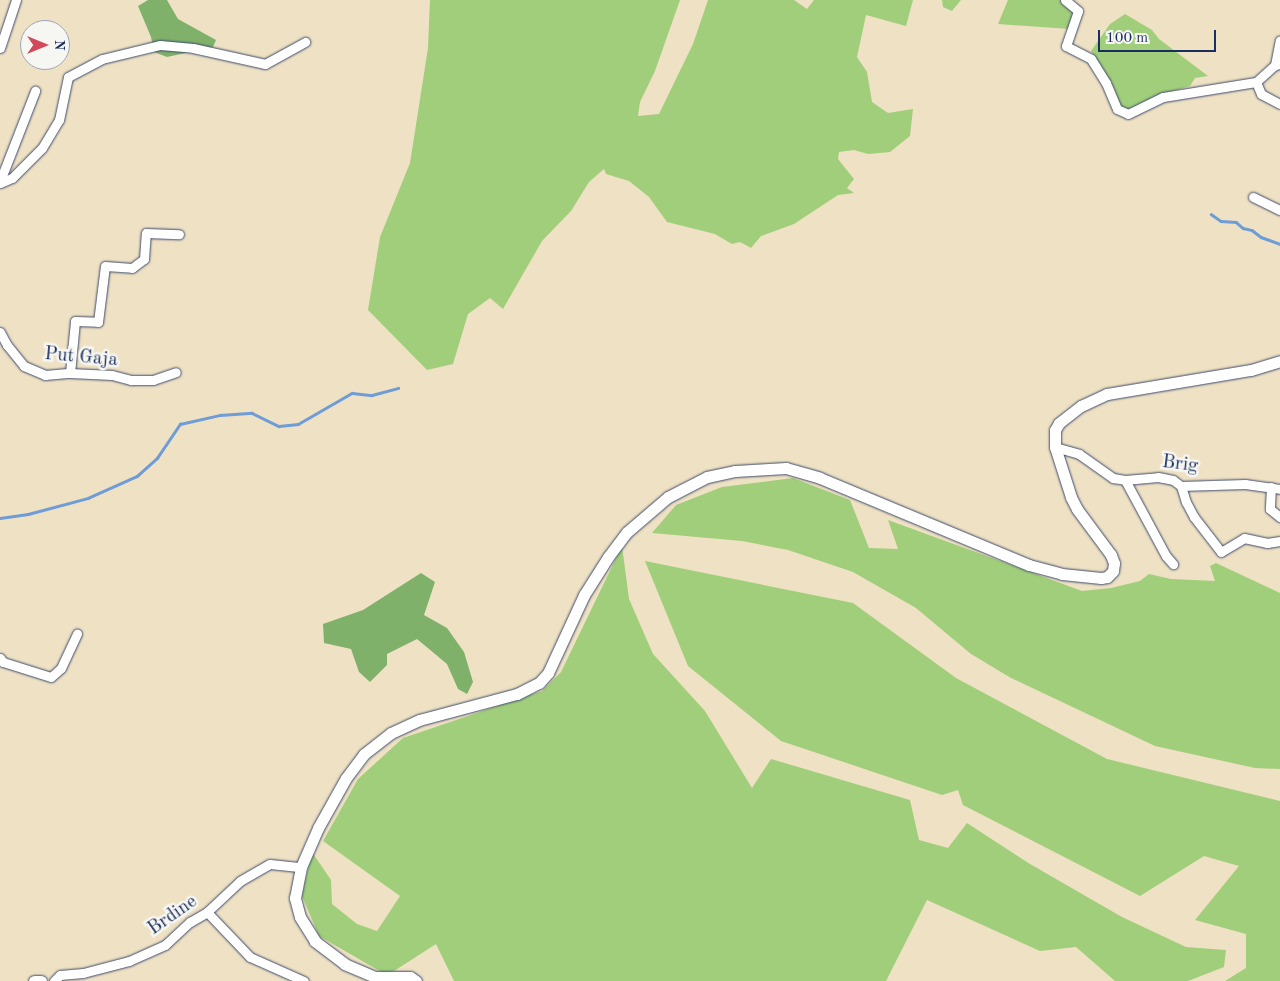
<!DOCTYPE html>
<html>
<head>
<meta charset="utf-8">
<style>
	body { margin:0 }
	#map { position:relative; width:1280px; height:981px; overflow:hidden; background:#efe1c3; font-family:"Old Standard TT",serif }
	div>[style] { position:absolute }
	.green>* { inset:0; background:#a1ce7b }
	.forest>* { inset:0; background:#80b16b }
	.stream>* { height:2.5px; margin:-1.25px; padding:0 1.25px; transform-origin:1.25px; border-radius:1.25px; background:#6e9cd6 }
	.roads { filter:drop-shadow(0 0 1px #3b4a6d) drop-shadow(0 0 1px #3b4a6d) }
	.street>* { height:9px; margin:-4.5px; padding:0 4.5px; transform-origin:4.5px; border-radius:4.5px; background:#fff }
	.secondary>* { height:11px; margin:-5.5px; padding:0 5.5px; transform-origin:5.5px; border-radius:5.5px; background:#fff }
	span { translate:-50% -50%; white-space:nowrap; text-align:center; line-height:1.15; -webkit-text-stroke:5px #f6f6f2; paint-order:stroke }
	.street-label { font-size:19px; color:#1b2f5e }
	.north { position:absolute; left:20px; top:20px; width:50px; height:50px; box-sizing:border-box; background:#f6f6f2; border:1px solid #9ea6b7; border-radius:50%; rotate:90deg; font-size:14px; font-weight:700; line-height:20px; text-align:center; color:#1b2f5e }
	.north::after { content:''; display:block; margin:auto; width:18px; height:22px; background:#d1495b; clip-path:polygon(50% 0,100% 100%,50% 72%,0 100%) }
	.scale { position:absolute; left:1098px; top:30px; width:118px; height:22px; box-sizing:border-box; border:2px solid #1b2f5e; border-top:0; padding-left:6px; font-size:15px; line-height:18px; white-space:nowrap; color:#1b2f5e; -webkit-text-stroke:4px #f6f6f2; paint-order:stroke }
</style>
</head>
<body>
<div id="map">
	<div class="green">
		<div style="clip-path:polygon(430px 0,680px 0,655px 71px,640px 102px,638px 116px,659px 114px,693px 44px,708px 0,794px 0,807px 9px,814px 0,913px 0,906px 26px,866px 15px,857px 57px,867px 72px,872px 102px,888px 113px,913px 109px,910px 136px,890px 152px,868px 154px,854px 150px,839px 152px,838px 159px,854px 179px,847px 188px,854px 193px,838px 195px,794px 224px,761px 236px,751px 248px,740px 242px,732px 244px,715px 234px,667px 222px,649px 197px,629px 181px,606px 174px,604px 169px,589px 182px,571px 211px,542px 241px,503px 309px,490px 298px,468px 314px,453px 364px,427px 370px,368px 310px,380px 237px,410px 163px,428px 48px)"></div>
		<div style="clip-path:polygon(942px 0,961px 0,952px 11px,943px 7px)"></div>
		<div style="clip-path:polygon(1008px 0,1060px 0,1072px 7px,1075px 13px,1070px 29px,998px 24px)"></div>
		<div style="clip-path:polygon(1125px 14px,1152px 30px,1159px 39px,1208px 76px,1195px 78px,1190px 86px,1170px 92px,1127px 111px,1121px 109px,1115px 98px,1115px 90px,1091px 51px,1110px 24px)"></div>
		<div style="clip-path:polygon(793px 478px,850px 500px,869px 548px,898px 549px,888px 520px,1082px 591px,1111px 588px,1140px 581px,1149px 574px,1171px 579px,1215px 581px,1210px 566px,1216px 563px,1280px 593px,1280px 769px,1255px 768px,1155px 746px,1011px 678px,971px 654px,916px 608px,853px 572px,788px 550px,742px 541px,652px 533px,676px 505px,722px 487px)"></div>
		<div style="clip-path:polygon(622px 546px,629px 599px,653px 654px,705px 711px,752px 788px,771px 759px,910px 800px,919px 840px,948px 848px,967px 823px,1030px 864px,1122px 917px,1186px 947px,1226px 950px,1224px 967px,1188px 981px,1115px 981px,1076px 947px,1040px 951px,927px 900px,886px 981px,454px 981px,436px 944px,394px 971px,383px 973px,319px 936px,302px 896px,312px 852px,331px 880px,332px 904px,357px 924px,377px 931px,400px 896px,323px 841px,358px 779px,403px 738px,542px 691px,561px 672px)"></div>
		<div style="clip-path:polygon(645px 561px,853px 603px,956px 678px,1107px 759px,1280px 801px,1280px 981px,1225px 981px,1246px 968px,1246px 934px,1195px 920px,1239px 866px,1204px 856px,1140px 896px,963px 805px,958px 790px,942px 795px,781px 741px,688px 666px)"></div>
	</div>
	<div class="forest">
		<div style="clip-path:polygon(148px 0,167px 0,178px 19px,216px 40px,213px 47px,167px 57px,154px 52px,151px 37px,138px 6px)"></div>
		<div style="clip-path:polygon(421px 573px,435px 582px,424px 615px,447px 628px,464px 652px,473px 682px,467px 694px,458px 689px,447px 664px,417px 639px,387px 654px,387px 665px,370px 682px,359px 672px,351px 649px,324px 643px,323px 624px,363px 610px)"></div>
	</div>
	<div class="stream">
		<div style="left:1211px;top:214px;width:12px;rotate:35deg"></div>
		<div style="left:1221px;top:221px;width:15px;rotate:4deg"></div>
		<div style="left:1236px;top:222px;width:9px;rotate:41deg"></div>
		<div style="left:1243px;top:228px;width:9px;rotate:13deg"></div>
		<div style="left:1252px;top:230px;width:11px;rotate:38deg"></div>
		<div style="left:1261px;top:237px;width:20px;rotate:20deg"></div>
		<div style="left:0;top:518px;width:28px;rotate:-8deg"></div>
		<div style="left:28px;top:514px;width:62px;rotate:-14.9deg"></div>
		<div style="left:88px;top:498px;width:54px;rotate:-24.2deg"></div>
		<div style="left:137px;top:476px;width:27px;rotate:-42deg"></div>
		<div style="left:157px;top:458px;width:41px;rotate:-55.9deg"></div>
		<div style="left:180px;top:424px;width:41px;rotate:-12.7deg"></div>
		<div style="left:220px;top:415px;width:32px;rotate:-4deg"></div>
		<div style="left:252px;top:413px;width:30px;rotate:26deg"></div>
		<div style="left:279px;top:426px;width:19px;rotate:-6deg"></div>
		<div style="left:298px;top:424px;width:62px;rotate:-29.9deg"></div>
		<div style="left:352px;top:393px;width:20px;rotate:6deg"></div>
		<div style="left:372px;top:395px;width:27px;rotate:-15deg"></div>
	</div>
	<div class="roads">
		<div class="street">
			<div style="left:1065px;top:0;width:17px;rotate:40deg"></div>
			<div style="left:1078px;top:11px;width:37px;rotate:109deg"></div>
			<div style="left:1066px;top:46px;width:28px;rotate:27deg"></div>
			<div style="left:1091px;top:59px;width:28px;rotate:58deg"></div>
			<div style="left:1106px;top:83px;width:28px;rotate:67deg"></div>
			<div style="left:1117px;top:109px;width:12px;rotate:24deg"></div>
			<div style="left:1128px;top:114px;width:39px;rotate:-26deg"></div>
			<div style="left:1163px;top:97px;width:94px;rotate:-9.2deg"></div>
			<div style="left:1256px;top:82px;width:25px;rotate:-42deg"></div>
			<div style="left:0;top:48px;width:51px;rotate:-71.6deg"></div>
			<div style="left:1280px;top:64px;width:5px;rotate:169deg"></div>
			<div style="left:1275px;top:65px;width:25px;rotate:-79deg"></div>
			<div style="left:1256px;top:82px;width:13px;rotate:67deg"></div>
			<div style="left:1261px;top:94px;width:21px;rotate:28deg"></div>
			<div style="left:0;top:181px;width:97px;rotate:-68.7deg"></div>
			<div style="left:0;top:183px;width:13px;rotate:-23deg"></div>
			<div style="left:12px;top:178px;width:42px;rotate:-45deg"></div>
			<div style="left:42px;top:148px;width:33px;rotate:-59deg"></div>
			<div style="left:59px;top:120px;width:44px;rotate:-78.2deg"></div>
			<div style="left:68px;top:77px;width:38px;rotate:-28deg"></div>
			<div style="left:102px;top:59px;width:60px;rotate:-13.6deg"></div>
			<div style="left:160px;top:45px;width:33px;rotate:5deg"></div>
			<div style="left:193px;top:48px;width:74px;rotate:12.5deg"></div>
			<div style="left:265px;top:64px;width:46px;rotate:-28.8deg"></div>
			<div style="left:1253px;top:197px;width:30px;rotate:26deg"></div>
			<div style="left:0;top:332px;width:15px;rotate:62deg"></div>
			<div style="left:7px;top:345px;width:27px;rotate:51deg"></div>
			<div style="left:24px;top:366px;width:23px;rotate:23deg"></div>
			<div style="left:45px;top:375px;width:25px;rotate:-5deg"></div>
			<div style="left:70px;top:373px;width:42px;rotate:2.7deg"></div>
			<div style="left:112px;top:375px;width:20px;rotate:15deg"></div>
			<div style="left:131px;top:380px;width:22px"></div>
			<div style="left:153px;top:380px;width:24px;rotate:-19deg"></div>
			<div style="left:70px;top:373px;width:52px;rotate:-84.5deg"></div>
			<div style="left:75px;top:321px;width:23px;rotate:2deg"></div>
			<div style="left:98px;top:322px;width:56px;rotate:-82.9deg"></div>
			<div style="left:105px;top:266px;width:27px;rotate:4deg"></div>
			<div style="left:132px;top:268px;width:15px;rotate:-37deg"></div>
			<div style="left:144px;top:259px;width:26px;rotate:-86deg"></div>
			<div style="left:146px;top:233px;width:33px;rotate:2deg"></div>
			<div style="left:1055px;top:447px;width:25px;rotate:16deg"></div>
			<div style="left:1079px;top:454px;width:42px;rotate:35.2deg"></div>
			<div style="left:1113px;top:478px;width:12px;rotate:9deg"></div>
			<div style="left:1125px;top:480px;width:33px;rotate:-5deg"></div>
			<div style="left:1158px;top:477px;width:15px;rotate:11deg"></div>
			<div style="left:1173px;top:480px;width:10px;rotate:37deg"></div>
			<div style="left:1181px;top:486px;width:64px;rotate:-1.8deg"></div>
			<div style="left:1245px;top:484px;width:35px;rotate:8deg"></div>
			<div style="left:1125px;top:480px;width:86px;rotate:61.7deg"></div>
			<div style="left:1166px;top:556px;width:11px;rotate:49deg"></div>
			<div style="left:1181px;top:486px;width:17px;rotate:73deg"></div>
			<div style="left:1186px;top:502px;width:17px;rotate:62deg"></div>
			<div style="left:1194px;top:517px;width:44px;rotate:52.4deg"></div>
			<div style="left:1221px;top:552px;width:27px;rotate:-31deg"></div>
			<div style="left:1244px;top:538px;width:24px;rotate:12deg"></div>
			<div style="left:1267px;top:543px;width:13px;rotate:-9deg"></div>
			<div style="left:1271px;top:487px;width:22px;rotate:93deg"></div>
			<div style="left:1270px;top:509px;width:13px;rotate:39deg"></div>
			<div style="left:0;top:658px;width:5px;rotate:53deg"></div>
			<div style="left:3px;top:662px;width:50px;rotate:17.4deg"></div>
			<div style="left:51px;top:677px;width:13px;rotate:-42deg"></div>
			<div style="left:61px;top:668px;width:38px;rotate:-65deg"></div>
			<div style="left:207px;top:912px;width:62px;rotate:46.3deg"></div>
			<div style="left:250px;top:957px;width:59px;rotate:24deg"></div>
			<div style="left:54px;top:981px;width:8px;rotate:-45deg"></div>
			<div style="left:60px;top:975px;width:23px;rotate:-5deg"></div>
			<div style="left:83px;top:973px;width:48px;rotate:-14.6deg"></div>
			<div style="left:129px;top:961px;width:39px;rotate:-24deg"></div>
			<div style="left:165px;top:945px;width:34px;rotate:-43deg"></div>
			<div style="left:190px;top:922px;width:20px;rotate:-30deg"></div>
			<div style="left:207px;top:912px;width:45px;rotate:-43.2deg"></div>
			<div style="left:240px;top:881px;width:34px;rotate:-30deg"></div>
			<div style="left:270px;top:864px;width:31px;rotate:6deg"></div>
		</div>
		<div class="secondary">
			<div style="left:34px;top:981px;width:7px"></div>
			<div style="left:416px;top:981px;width:7px;rotate:-146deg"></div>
			<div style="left:410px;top:977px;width:35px;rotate:180deg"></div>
			<div style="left:375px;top:977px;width:33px;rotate:-157deg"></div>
			<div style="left:345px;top:964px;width:38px;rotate:-143deg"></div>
			<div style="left:315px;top:941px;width:28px;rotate:-122deg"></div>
			<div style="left:300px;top:917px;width:20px;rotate:-105deg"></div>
			<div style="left:295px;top:898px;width:32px;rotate:-79deg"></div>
			<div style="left:301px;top:867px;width:43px;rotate:-66.4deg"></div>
			<div style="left:318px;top:828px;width:57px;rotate:-60.8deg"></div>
			<div style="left:346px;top:778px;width:30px;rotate:-53deg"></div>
			<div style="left:364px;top:754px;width:34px;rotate:-38deg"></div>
			<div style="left:391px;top:733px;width:31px;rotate:-25deg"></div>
			<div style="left:419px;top:720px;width:101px;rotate:-14.9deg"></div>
			<div style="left:517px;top:694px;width:25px;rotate:-27deg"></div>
			<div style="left:539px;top:683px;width:13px;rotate:-48deg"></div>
			<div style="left:548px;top:673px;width:86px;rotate:-65.2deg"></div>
			<div style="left:584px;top:595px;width:45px;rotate:-57.7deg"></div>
			<div style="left:608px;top:557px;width:31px;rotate:-53deg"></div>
			<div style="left:627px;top:532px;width:54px;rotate:-40.5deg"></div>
			<div style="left:668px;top:497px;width:44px;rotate:-27.1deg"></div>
			<div style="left:707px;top:477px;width:29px;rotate:-12deg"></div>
			<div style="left:735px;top:471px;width:51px;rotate:-3.4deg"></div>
			<div style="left:786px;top:468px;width:35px;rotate:16deg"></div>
			<div style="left:820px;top:478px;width:226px;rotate:22.6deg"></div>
			<div style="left:1029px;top:565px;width:34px;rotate:15deg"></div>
			<div style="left:1062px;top:574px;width:39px;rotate:6deg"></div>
			<div style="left:1101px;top:578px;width:6px;rotate:-9deg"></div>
			<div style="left:1107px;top:577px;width:8px;rotate:-45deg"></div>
			<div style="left:1113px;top:571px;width:8px;rotate:-83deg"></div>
			<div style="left:1114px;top:563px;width:9px;rotate:-111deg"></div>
			<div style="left:1111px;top:555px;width:57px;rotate:-126.5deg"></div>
			<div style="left:1077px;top:509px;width:13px;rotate:-117deg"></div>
			<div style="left:1071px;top:497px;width:52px;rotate:-107.7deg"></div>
			<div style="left:1055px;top:447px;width:17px;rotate:-90deg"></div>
			<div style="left:1055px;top:430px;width:8px;rotate:-60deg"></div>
			<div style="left:1059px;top:423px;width:28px;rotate:-38deg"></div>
			<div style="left:1081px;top:406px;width:29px;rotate:-25deg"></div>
			<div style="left:1107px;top:394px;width:146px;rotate:-9.5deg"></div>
			<div style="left:1251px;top:370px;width:30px;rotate:-17deg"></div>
		</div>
	</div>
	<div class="street-label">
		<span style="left:81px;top:358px;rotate:5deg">Put Gaja</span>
		<span style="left:1180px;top:465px;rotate:7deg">Brig</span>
		<span style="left:173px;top:916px;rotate:-35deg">Brdine</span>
	</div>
	<div class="north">N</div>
	<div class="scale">100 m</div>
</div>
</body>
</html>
